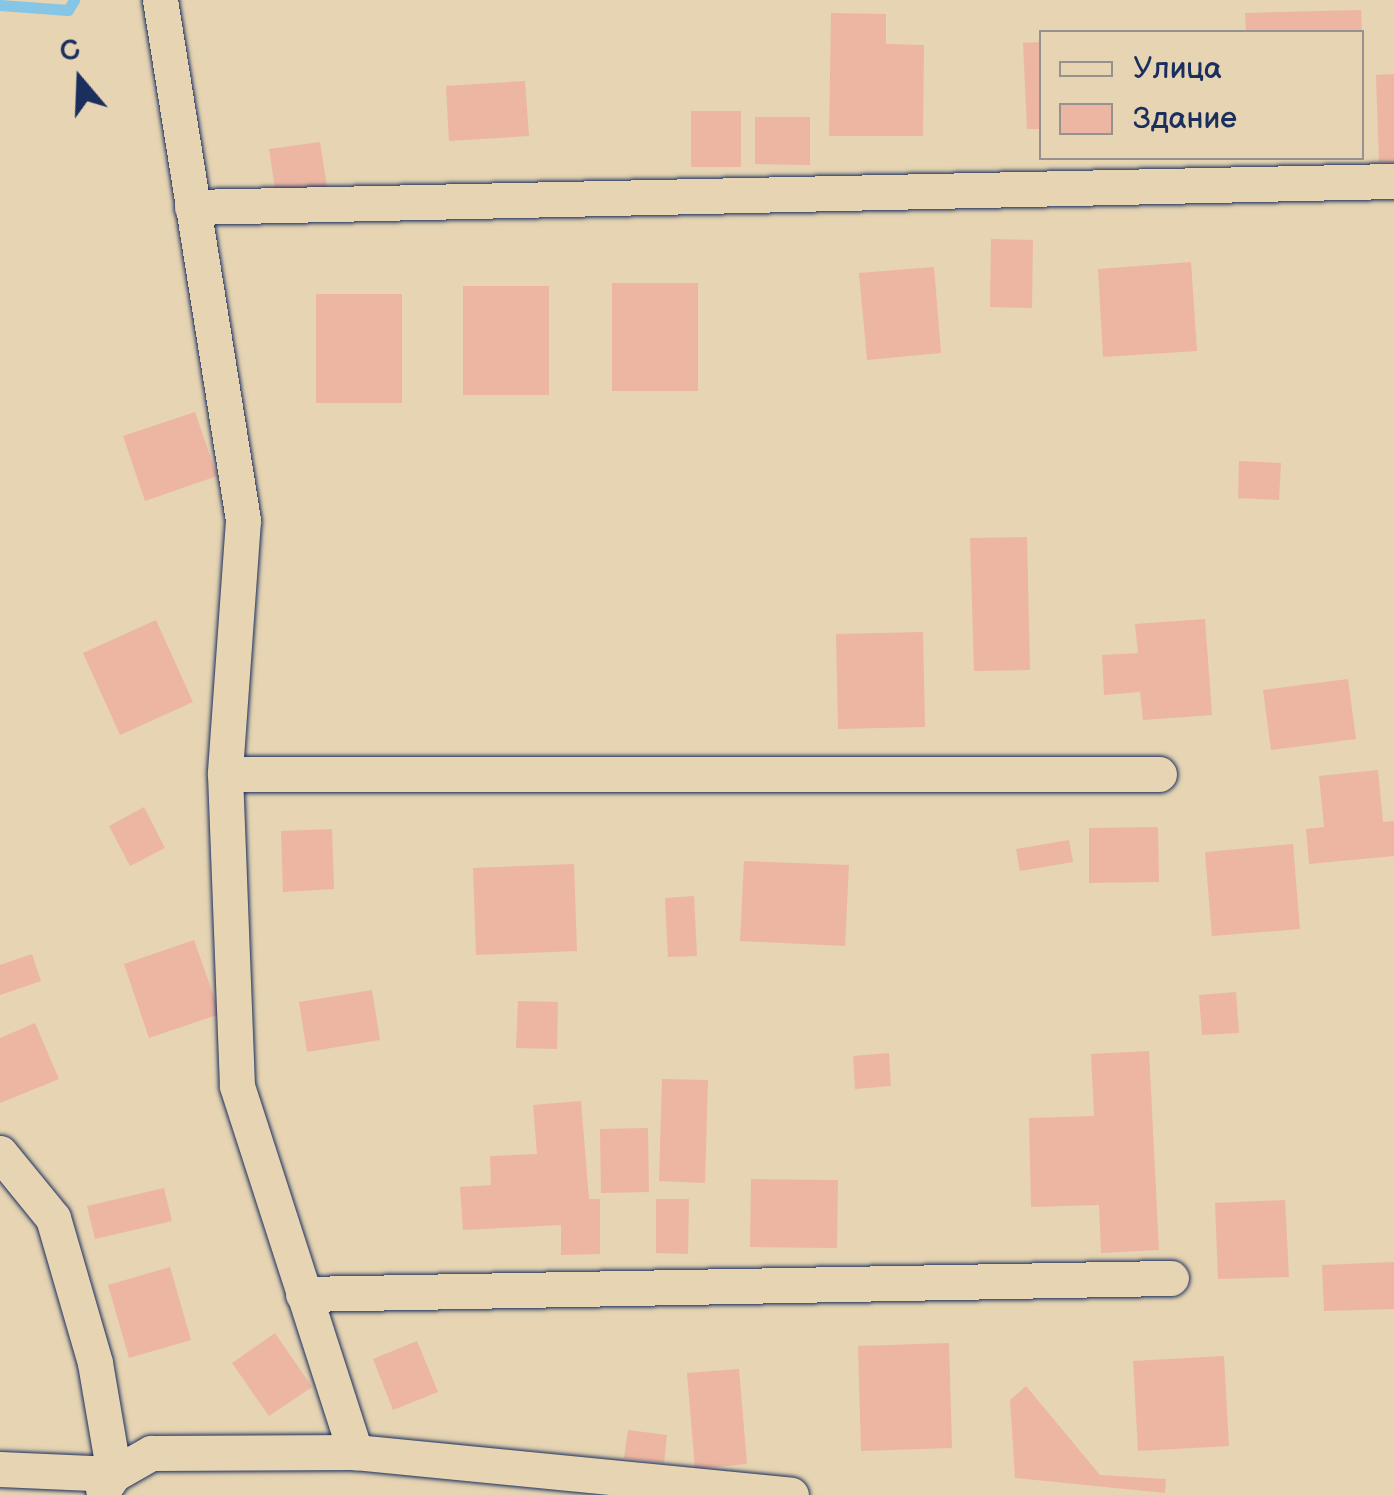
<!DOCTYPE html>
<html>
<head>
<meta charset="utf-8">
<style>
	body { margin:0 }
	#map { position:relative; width:1394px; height:1495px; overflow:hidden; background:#e6d4b2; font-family:"Balsamiq Sans",sans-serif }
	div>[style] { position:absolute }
	.stream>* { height:11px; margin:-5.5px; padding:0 5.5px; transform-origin:5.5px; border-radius:5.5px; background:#85c5e6 }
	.building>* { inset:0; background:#edb6a2 }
	.roads { filter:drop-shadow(0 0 2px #1b2f5e) drop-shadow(0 0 2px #1b2f5e) }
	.street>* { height:35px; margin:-17.5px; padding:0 17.5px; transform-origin:17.5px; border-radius:17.5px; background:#e6d4b2 }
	span { translate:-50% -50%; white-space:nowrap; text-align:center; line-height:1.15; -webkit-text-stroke:8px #e6d4b2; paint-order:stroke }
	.legend { position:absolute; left:1039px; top:30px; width:325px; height:130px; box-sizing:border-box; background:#e6d4b2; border:2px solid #959290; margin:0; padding:12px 18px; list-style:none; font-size:30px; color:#1b2f5e }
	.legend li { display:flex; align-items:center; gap:20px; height:50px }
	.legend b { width:50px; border:2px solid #959290 }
	.north { position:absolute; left:30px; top:30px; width:100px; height:100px; -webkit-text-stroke:8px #e6d4b2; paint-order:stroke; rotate:341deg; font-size:28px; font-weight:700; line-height:40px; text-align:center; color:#1b2f5e }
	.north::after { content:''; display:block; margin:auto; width:35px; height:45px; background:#1b2f5e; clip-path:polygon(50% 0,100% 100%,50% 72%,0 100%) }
</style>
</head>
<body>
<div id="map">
	<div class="stream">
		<div style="left:0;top:5px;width:68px;rotate:4.2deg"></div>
		<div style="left:68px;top:10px;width:12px;rotate:-59deg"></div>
	</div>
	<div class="building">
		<div style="clip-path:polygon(1361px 10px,1362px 32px,1246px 32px,1245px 13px)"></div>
		<div style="clip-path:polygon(831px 13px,886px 14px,886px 44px,924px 45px,923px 136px,829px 136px)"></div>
		<div style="clip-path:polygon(1042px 42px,1042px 129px,1027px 129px,1023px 43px)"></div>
		<div style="clip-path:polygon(1394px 74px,1394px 162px,1379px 162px,1376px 75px)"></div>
		<div style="clip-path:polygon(525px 81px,529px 136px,449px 141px,446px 86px)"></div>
		<div style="clip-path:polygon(691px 111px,741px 111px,741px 167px,691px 167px)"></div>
		<div style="clip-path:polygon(755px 117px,810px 117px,810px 165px,755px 164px)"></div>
		<div style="clip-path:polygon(320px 142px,327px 187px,276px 195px,269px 149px)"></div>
		<div style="clip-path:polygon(991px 239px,1033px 240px,1032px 308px,990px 307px)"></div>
		<div style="clip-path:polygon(1191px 262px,1197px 351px,1103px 357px,1098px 269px)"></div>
		<div style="clip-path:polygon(934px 267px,941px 353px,867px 360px,859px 273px)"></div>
		<div style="clip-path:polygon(612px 283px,698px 283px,698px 391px,612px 391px)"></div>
		<div style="clip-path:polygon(463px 286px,549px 286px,549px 395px,463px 395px)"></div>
		<div style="clip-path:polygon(316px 294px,402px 294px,402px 403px,316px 403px)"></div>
		<div style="clip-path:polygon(195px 412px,217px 476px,145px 501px,123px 436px)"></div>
		<div style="clip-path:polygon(1239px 461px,1281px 463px,1279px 500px,1238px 498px)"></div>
		<div style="clip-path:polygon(1027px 537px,1030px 670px,974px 671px,970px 538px)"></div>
		<div style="clip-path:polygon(1205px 619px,1212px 715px,1143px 720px,1140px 692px,1104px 695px,1102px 655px,1138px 653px,1135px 624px)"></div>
		<div style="clip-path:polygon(156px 620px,193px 702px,120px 735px,83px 653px)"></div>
		<div style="clip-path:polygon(923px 632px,925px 727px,838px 729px,836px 634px)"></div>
		<div style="clip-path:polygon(1348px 679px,1356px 739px,1271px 750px,1263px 690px)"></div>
		<div style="clip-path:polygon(1378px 770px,1383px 822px,1394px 821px,1394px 856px,1309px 864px,1306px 829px,1324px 827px,1319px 776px)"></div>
		<div style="clip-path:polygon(144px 807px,165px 848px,130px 866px,109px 826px)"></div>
		<div style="clip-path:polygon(1158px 827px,1159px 882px,1089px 883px,1089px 828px)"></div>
		<div style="clip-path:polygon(332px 829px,334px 889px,283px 892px,281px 831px)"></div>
		<div style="clip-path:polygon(1069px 840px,1073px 862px,1020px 871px,1016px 849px)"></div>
		<div style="clip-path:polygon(1293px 844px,1300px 929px,1212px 936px,1205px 852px)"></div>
		<div style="clip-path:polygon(744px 861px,849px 865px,845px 946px,740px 941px)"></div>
		<div style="clip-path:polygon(574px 864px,577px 951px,476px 955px,473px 868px)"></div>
		<div style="clip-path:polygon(694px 896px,697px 956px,668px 957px,665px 898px)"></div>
		<div style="clip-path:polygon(194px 940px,220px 1014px,149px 1038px,124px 964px)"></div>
		<div style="clip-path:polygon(32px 954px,41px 981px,0 995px,0 965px)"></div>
		<div style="clip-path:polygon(372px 990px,380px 1040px,307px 1052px,299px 1002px)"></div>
		<div style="clip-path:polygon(1236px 992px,1239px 1033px,1202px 1035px,1199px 995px)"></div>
		<div style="clip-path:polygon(518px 1001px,558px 1002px,557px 1049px,516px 1048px)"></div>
		<div style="clip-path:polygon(35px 1023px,59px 1079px,0 1103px,0 1038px)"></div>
		<div style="clip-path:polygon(1149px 1051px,1159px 1250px,1101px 1253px,1099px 1205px,1031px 1207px,1029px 1118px,1094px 1116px,1091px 1054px)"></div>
		<div style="clip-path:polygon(889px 1053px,891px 1086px,855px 1089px,853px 1056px)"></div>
		<div style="clip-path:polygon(662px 1079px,708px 1080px,705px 1183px,659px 1181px)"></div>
		<div style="clip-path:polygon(581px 1101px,589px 1199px,600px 1199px,600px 1254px,561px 1255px,561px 1225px,463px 1230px,460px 1187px,491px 1185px,490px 1156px,537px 1154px,533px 1105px)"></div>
		<div style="clip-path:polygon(648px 1128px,649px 1192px,601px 1193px,600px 1129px)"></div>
		<div style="clip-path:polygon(751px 1179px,838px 1180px,837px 1248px,750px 1247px)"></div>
		<div style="clip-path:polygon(164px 1188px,172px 1221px,95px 1239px,87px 1206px)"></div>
		<div style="clip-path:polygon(656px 1199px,689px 1199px,688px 1254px,656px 1253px)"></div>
		<div style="clip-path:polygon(1285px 1200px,1289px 1277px,1218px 1279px,1215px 1203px)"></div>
		<div style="clip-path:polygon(1394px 1262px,1394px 1309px,1324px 1311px,1322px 1265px)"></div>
		<div style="clip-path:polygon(170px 1267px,191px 1340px,129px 1358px,108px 1285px)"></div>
		<div style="clip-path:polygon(275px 1333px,312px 1387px,269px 1416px,232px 1363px)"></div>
		<div style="clip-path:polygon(417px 1341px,438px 1392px,393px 1410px,373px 1359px)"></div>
		<div style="clip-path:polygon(949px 1343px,952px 1448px,861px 1451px,858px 1346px)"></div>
		<div style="clip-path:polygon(1224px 1356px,1229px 1446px,1138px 1451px,1133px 1361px)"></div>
		<div style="clip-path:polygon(739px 1369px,747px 1464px,695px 1469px,687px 1373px)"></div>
		<div style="clip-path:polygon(1026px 1386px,1100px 1475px,1166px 1479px,1165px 1493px,1015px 1478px,1010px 1400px)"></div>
		<div style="clip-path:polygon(628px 1430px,667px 1435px,664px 1463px,624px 1458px)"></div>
	</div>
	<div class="roads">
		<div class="street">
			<div style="left:160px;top:0;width:527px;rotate:80.93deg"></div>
			<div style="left:243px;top:520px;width:255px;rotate:94.1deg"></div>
			<div style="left:225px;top:774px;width:312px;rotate:87.8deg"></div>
			<div style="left:237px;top:1086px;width:385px;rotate:72.1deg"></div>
			<div style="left:192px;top:207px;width:1202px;rotate:-1.24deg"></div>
			<div style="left:225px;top:774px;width:934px"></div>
			<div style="left:0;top:1153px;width:84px;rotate:50.8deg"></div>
			<div style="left:53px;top:1218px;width:151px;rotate:73.8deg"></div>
			<div style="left:95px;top:1363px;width:113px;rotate:80.3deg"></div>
			<div style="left:114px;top:1474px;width:19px;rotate:125deg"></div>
			<div style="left:303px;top:1294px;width:868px;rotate:-1.06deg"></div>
			<div style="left:0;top:1469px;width:114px;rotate:2.5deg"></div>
			<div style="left:114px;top:1474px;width:43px;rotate:-29.6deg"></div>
			<div style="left:151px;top:1453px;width:204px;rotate:-0.3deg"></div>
			<div style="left:355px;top:1452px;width:438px;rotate:5.6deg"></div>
		</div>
	</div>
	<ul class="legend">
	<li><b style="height:12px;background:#e6d4b2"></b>Улица</li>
	<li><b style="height:28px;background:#edb6a2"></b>Здание</li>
	</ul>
	<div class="north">С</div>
</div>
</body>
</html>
